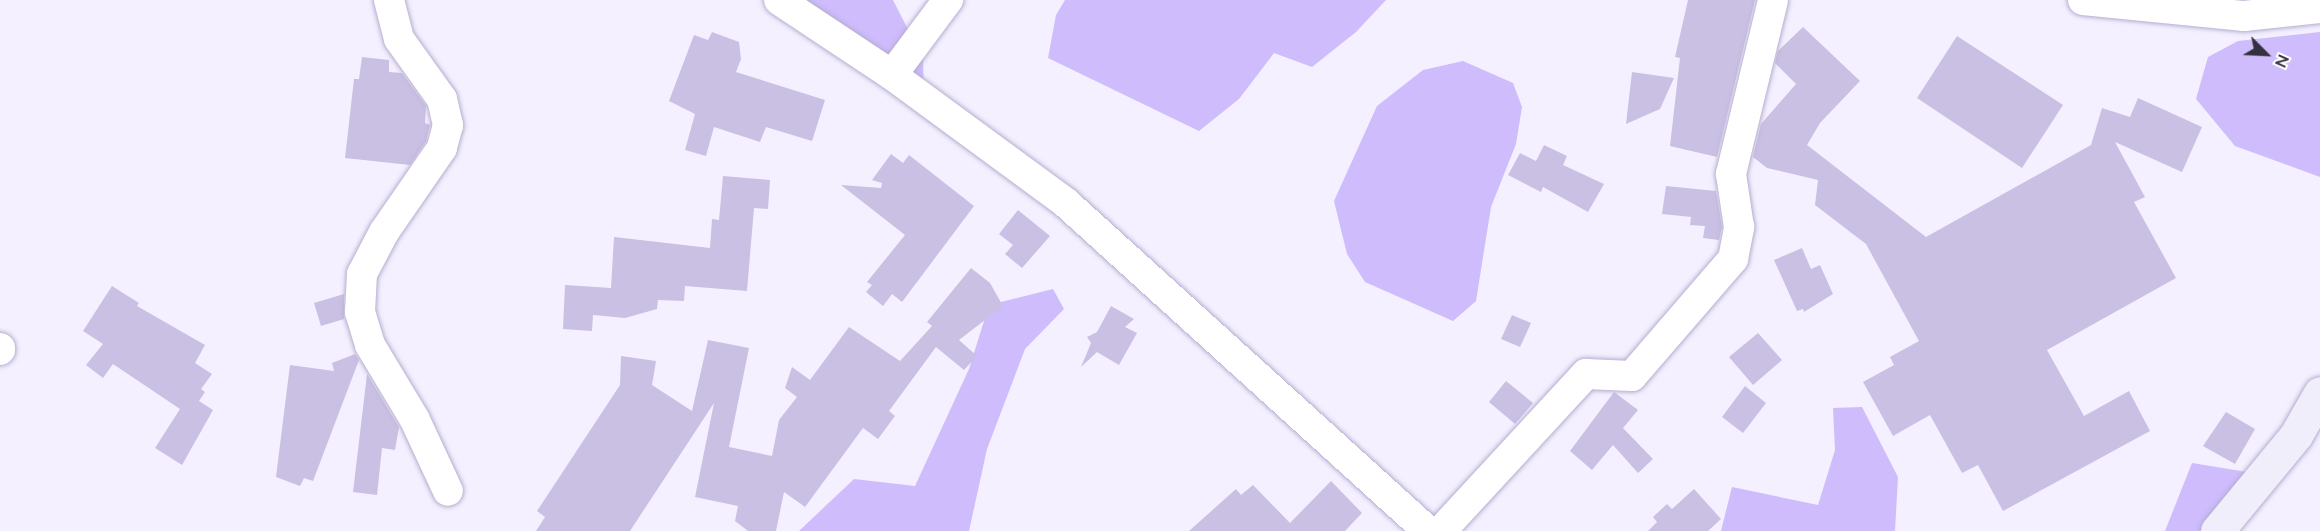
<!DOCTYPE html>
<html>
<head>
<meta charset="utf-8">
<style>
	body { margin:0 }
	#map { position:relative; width:2320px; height:531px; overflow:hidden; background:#f4f0ff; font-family:Lato,sans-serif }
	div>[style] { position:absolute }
	.green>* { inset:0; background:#cebcfd }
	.building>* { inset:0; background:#c9c0e3 }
	.roads { filter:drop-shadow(0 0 2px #b6add0) drop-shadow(0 0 2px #b6add0) }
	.street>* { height:30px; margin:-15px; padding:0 15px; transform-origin:15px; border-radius:15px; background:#fff }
	.secondary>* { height:33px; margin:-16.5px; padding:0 16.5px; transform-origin:16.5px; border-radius:16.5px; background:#f1eefc }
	span { translate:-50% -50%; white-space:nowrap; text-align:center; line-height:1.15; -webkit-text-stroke:4.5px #fff; paint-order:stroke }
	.north { position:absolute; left:2236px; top:24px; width:60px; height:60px; -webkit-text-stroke:4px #fff; paint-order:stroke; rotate:114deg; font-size:16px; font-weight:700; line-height:24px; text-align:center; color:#34313f }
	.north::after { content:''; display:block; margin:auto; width:21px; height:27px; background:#34313f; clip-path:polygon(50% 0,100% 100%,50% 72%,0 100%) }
</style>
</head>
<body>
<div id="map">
	<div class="green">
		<div style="clip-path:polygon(806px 0,893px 0,923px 59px,924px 100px)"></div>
		<div style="clip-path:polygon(1065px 0,1386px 0,1356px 32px,1312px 67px,1274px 53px,1239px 99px,1199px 131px,1048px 58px,1056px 15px)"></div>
		<div style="clip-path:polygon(2320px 32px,2320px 177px,2235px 146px,2196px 99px,2208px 57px,2238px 41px)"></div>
		<div style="clip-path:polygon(1463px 61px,1513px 83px,1522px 107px,1516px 144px,1491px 207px,1476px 301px,1453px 321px,1365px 282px,1347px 254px,1334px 201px,1377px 106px,1423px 70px)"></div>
		<div style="clip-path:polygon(1053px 289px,1064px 309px,1025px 349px,987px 449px,969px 531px,799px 531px,854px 479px,915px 486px,969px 369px,989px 305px)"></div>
		<div style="clip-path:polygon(1862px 407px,1898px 477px,1895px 531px,1721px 531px,1732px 487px,1818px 505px,1835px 450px,1833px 408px)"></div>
		<div style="clip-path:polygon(2192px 463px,2247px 472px,2207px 531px,2165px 531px)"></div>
	</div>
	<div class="building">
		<div style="clip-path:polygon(1688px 0,1755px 0,1717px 157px,1670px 146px,1680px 58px,1675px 57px)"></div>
		<div style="clip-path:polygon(1803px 27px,1860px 81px,1820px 123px,1807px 145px,1926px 237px,2091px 145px,2102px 108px,2130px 117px,2138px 98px,2202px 127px,2182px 172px,2115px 142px,2145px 197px,2134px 202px,2176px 278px,2047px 350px,2084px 416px,2129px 391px,2150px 431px,2003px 511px,1978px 465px,1962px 473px,1930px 415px,1893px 436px,1863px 382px,1894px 365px,1890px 357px,1919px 341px,1866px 244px,1815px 205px,1818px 180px,1767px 168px,1753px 157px,1761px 124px,1796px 84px,1775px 63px,1778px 51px)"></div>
		<div style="clip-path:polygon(712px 32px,739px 42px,741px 59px,736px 72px,825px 100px,812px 141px,766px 127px,760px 142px,714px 127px,706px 156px,685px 150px,695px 114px,669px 101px,694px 35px,708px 40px)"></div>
		<div style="clip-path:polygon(1957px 36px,2063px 105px,2022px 168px,1917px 98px)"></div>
		<div style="clip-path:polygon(362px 57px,389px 60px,389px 72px,402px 73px,426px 106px,425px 123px,430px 125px,426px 141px,410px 165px,345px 158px,354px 79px,359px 79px)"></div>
		<div style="clip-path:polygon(1632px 72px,1674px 78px,1660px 109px,1626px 124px)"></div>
		<div style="clip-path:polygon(1544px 145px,1567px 156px,1563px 165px,1604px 184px,1588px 212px,1543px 187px,1541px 192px,1508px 175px,1520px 153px,1536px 161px)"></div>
		<div style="clip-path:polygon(891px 154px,903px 163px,909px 155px,974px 206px,902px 302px,892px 294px,883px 306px,866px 292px,872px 285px,867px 282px,905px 235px,841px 185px,881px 188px,882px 183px,872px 180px)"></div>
		<div style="clip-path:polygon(723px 176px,770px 180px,768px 209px,754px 208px,747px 291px,685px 286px,684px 301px,658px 300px,657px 309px,625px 318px,593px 315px,592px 331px,563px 329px,565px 285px,611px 288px,614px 237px,710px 248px,712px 219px,719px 220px)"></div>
		<div style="clip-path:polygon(1666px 186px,1716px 191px,1722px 227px,1719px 240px,1703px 238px,1705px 226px,1690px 225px,1691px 217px,1662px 214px)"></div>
		<div style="clip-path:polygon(1018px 210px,1050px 236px,1022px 268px,1005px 254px,1013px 245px,999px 234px)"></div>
		<div style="clip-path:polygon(1802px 248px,1811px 269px,1820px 265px,1833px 294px,1804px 312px,1803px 309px,1797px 311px,1774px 260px)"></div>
		<div style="clip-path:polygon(971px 268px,990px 283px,1003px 306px,959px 340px,977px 356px,964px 370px,936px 347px,889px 411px,895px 416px,878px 439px,863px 428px,805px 507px,784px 492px,776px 531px,748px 531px,735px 521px,738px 506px,695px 497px,714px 403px,630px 531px,536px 531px,545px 517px,537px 511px,620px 385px,621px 356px,656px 361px,652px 385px,692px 411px,708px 340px,749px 348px,729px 447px,772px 456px,779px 420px,797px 397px,785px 388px,792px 367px,810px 380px,849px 327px,900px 361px,932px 326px,927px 322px)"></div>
		<div style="clip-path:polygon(112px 286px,139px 303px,137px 306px,205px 345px,195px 363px,212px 374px,201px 389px,205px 392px,199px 401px,213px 410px,182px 465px,155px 448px,180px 409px,113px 364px,103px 378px,86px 365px,103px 344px,83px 331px)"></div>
		<div style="clip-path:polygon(344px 294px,344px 319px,321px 326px,314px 303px)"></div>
		<div style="clip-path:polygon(1111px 306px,1134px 319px,1125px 327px,1137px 333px,1119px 365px,1097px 352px,1081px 367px,1091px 343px,1087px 337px,1097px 332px)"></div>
		<div style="clip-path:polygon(1512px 315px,1531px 323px,1520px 347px,1501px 339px)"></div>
		<div style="clip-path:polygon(1758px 333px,1782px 360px,1753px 385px,1729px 357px)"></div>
		<div style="clip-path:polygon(355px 354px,359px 360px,313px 481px,304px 478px,300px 486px,276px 477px,290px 365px,334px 371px,332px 363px)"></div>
		<div style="clip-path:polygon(367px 374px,399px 427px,395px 450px,382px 448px,377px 495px,353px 492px)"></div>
		<div style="clip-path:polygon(1506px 381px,1533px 403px,1515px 424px,1489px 402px)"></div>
		<div style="clip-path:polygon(1745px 386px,1766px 403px,1743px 433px,1722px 417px)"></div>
		<div style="clip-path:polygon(1614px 392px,1638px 410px,1623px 428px,1653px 459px,1638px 473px,1613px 445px,1592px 470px,1570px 451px)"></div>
		<div style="clip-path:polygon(2226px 412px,2255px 429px,2235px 464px,2203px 446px)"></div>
		<div style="clip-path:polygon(1331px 481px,1362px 513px,1345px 531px,1189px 531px,1236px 489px,1241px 495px,1253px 485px,1290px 523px)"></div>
		<div style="clip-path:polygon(1694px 489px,1721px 519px,1708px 531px,1648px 531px,1657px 522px,1653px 517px,1667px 504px,1672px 509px)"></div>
	</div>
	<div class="roads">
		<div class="street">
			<div style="left:389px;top:0;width:40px;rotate:75.6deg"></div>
			<div style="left:399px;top:39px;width:74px;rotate:54.4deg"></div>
			<div style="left:442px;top:99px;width:27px;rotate:77deg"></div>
			<div style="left:448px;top:125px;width:24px;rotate:105deg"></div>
			<div style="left:442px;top:148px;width:102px;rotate:124.6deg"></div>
			<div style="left:384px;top:232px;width:47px;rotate:117.6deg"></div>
			<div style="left:362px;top:274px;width:38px;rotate:93deg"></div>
			<div style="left:360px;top:312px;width:34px;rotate:73deg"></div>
			<div style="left:370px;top:345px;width:87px;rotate:59deg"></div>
			<div style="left:415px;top:420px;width:78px;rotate:65.1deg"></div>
			<div style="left:779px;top:0;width:136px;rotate:33.6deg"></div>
			<div style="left:892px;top:75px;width:216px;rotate:36.3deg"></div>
			<div style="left:1066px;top:203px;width:488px;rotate:42.2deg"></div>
			<div style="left:2083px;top:0;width:162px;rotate:5.7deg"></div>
			<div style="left:2244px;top:16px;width:76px;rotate:-6deg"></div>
			<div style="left:892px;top:75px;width:94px;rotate:-53.3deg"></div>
			<div style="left:0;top:348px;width:2px;rotate:90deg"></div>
			<div style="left:1441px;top:531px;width:214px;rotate:-47.3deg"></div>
			<div style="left:1586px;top:374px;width:46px;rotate:2.5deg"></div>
			<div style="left:1632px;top:376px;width:155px;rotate:-49.2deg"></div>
			<div style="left:1733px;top:259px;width:33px;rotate:-79deg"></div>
			<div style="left:1739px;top:227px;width:54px;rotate:-98.6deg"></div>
			<div style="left:1731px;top:174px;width:179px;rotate:-76.4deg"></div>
		</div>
		<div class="secondary">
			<div style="left:2217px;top:531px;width:124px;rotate:-50.5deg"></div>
			<div style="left:2296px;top:435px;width:48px;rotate:-60.3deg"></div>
		</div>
	</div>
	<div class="north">N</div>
</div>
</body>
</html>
